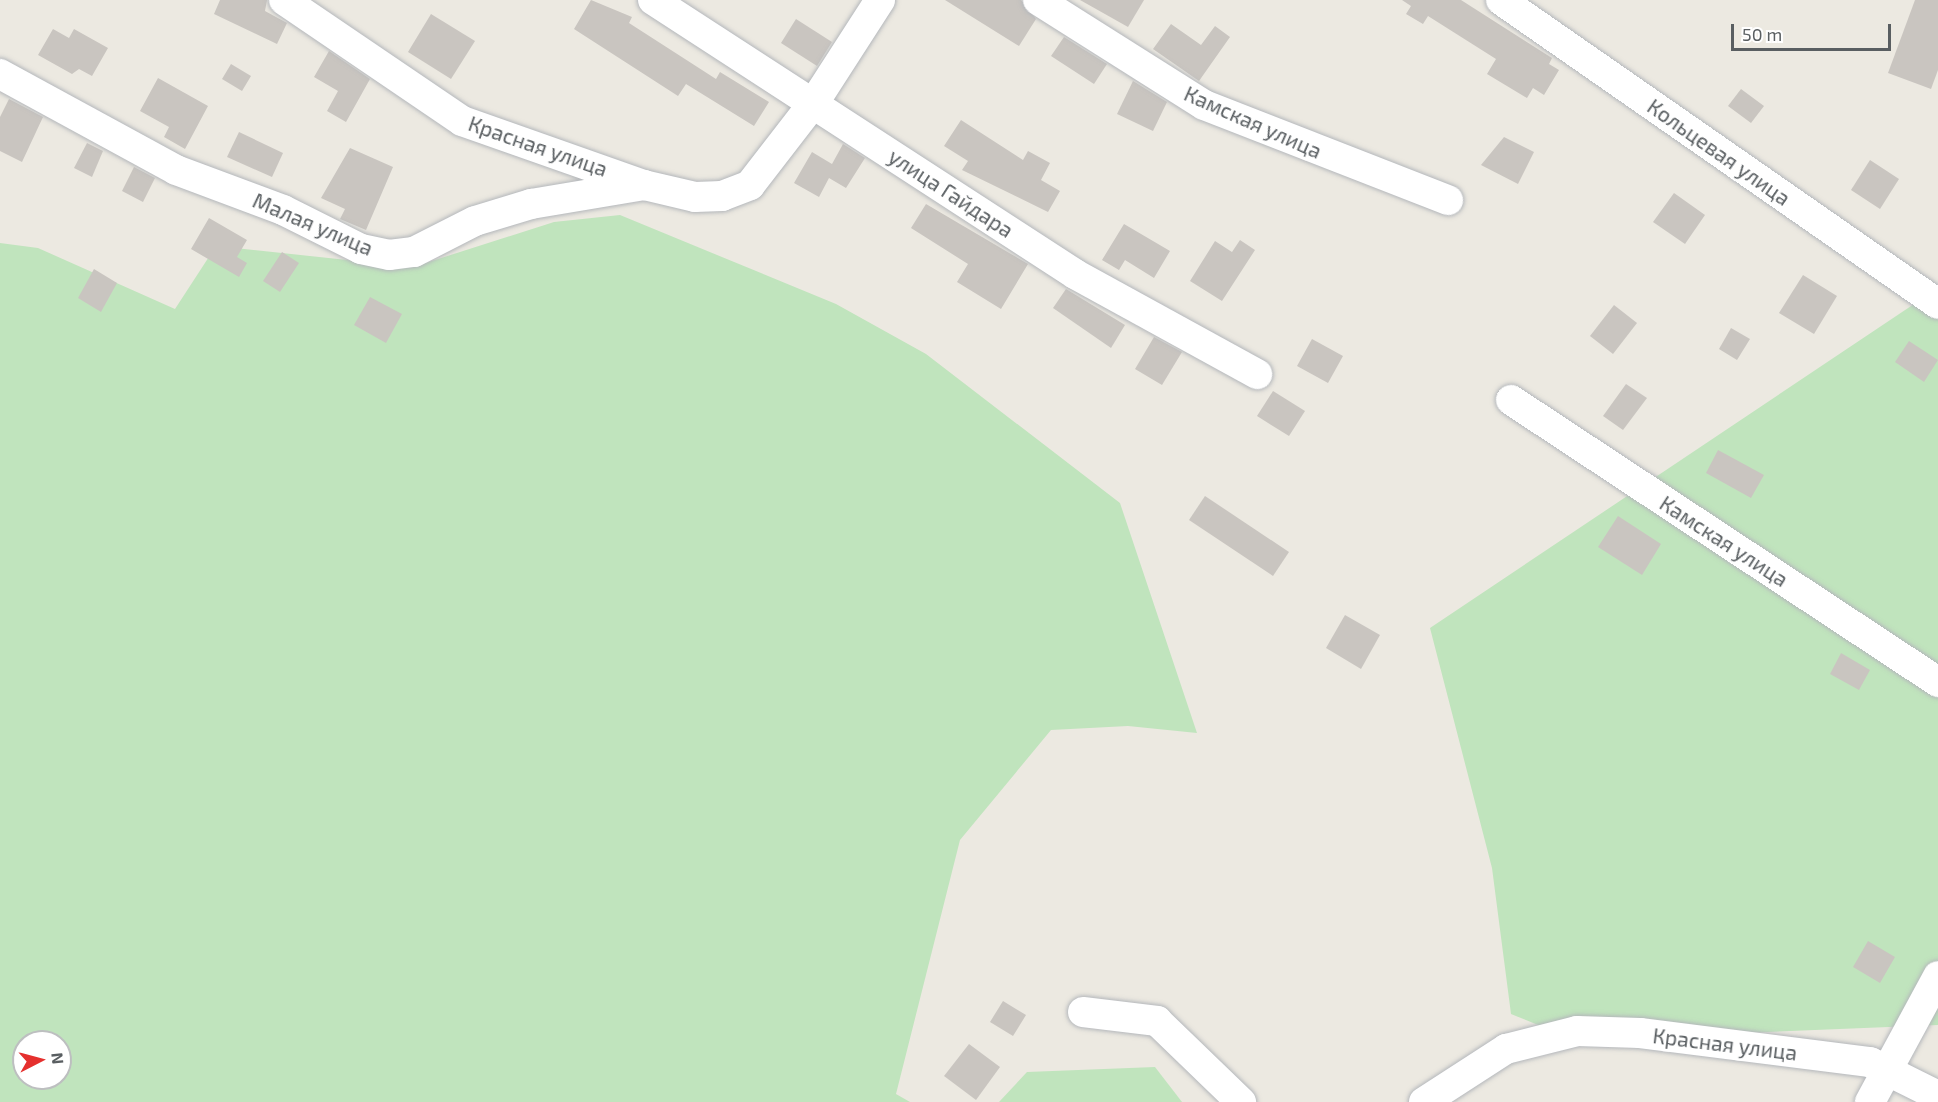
<!DOCTYPE html>
<html>
<head>
<meta charset="utf-8">
<style>
	body { margin:0 }
	#map { position:relative; width:1938px; height:1102px; overflow:hidden; background:#ece9e1; font-family:"Exo 2",sans-serif }
	div>[style] { position:absolute }
	.green>* { inset:0; background:#c0e4bd }
	.building>* { inset:0; background:#c9c5c0 }
	.roads { filter:drop-shadow(0 0 2px #b4b7bb) drop-shadow(0 0 2px #b4b7bb) }
	.minor>* { height:30px; margin:-15px; padding:0 15px; transform-origin:15px; border-radius:15px; background:#fff }
	span { translate:-50% -50%; white-space:nowrap; text-align:center; line-height:1.15; -webkit-text-stroke:5px #fff; paint-order:stroke }
	.street-label { font-size:21px; color:#595e61 }
	.north { position:absolute; left:12px; top:1030px; width:60px; height:60px; box-sizing:border-box; background:#fff; border:2px solid #bdbfc0; border-radius:50%; rotate:84deg; font-size:16px; font-weight:700; line-height:24px; text-align:center; color:#595e61 }
	.north::after { content:''; display:block; margin:auto; width:21px; height:27px; background:#e5302e; clip-path:polygon(50% 0,100% 100%,50% 72%,0 100%) }
	.scale { position:absolute; left:1731px; top:24px; width:160px; height:27px; box-sizing:border-box; border:3px solid #595e61; border-top:0; padding-left:8px; font-size:18px; line-height:21px; white-space:nowrap; color:#595e61; -webkit-text-stroke:4px #fff; paint-order:stroke }
</style>
</head>
<body>
<div id="map">
	<div class="green">
		<div style="clip-path:polygon(evenodd,620px 215px,836px 304px,926px 354px,1120px 503px,1197px 733px,1128px 726px,1051px 730px,960px 840px,896px 1094px,910px 1102px,0 1102px,0 243px,38px 248px,175px 309px,216px 246px,413px 267px,554px 222px,620px 215px,24px 1042px,60px 1042px,60px 1078px,24px 1078px,24px 1042px)"></div>
		<div style="clip-path:polygon(1938px 288px,1938px 1025px,1575px 1040px,1511px 1014px,1492px 868px,1430px 628px)"></div>
		<div style="clip-path:polygon(1155px 1067px,1182px 1102px,999px 1102px,1027px 1072px)"></div>
	</div>
	<div class="building">
		<div style="clip-path:polygon(220px 0,267px 0,265px 11px,287px 23px,277px 44px,214px 14px)"></div>
		<div style="clip-path:polygon(591px 0,632px 17px,629px 23px,716px 79px,720px 72px,769px 102px,754px 126px,686px 84px,678px 96px,574px 29px)"></div>
		<div style="clip-path:polygon(945px 0,1021px 0,1036px 19px,1019px 46px)"></div>
		<div style="clip-path:polygon(1080px 0,1144px 0,1128px 27px)"></div>
		<div style="clip-path:polygon(1402px 0,1461px 0,1552px 58px,1549px 64px,1559px 70px,1544px 95px,1533px 88px,1527px 98px,1487px 74px,1496px 59px,1428px 16px,1423px 24px,1406px 14px,1411px 6px)"></div>
		<div style="clip-path:polygon(1915px 0,1938px 0,1938px 70px,1931px 89px,1888px 73px)"></div>
		<div style="clip-path:polygon(431px 14px,475px 41px,451px 79px,408px 52px)"></div>
		<div style="clip-path:polygon(796px 19px,832px 42px,817px 66px,781px 43px)"></div>
		<div style="clip-path:polygon(1171px 24px,1201px 45px,1215px 26px,1230px 37px,1199px 81px,1153px 49px)"></div>
		<div style="clip-path:polygon(53px 29px,69px 38px,74px 29px,108px 48px,92px 76px,79px 69px,72px 74px,38px 55px)"></div>
		<div style="clip-path:polygon(1064px 37px,1107px 64px,1094px 84px,1051px 56px)"></div>
		<div style="clip-path:polygon(329px 51px,370px 79px,346px 122px,327px 111px,338px 91px,314px 77px)"></div>
		<div style="clip-path:polygon(231px 64px,251px 76px,242px 91px,222px 79px)"></div>
		<div style="clip-path:polygon(158px 78px,208px 106px,185px 149px,164px 137px,169px 127px,140px 111px)"></div>
		<div style="clip-path:polygon(1133px 81px,1167px 102px,1153px 131px,1117px 114px)"></div>
		<div style="clip-path:polygon(1741px 89px,1764px 106px,1751px 123px,1728px 106px)"></div>
		<div style="clip-path:polygon(9px 99px,43px 117px,22px 162px,0 151px,0 117px)"></div>
		<div style="clip-path:polygon(961px 120px,1023px 160px,1028px 151px,1050px 163px,1041px 180px,1060px 191px,1048px 212px,962px 170px,968px 161px,944px 146px)"></div>
		<div style="clip-path:polygon(239px 132px,283px 153px,272px 177px,227px 157px)"></div>
		<div style="clip-path:polygon(1504px 137px,1534px 152px,1518px 184px,1481px 165px)"></div>
		<div style="clip-path:polygon(87px 143px,103px 151px,92px 177px,74px 168px)"></div>
		<div style="clip-path:polygon(843px 144px,865px 158px,846px 188px,829px 178px,819px 197px,794px 183px,812px 152px,832px 164px)"></div>
		<div style="clip-path:polygon(350px 148px,393px 167px,366px 230px,340px 219px,345px 209px,321px 198px)"></div>
		<div style="clip-path:polygon(1870px 160px,1899px 179px,1880px 209px,1851px 190px)"></div>
		<div style="clip-path:polygon(134px 167px,155px 178px,143px 202px,122px 191px)"></div>
		<div style="clip-path:polygon(1674px 193px,1705px 215px,1685px 244px,1653px 222px)"></div>
		<div style="clip-path:polygon(926px 204px,1028px 264px,1001px 309px,957px 282px,968px 264px,911px 228px)"></div>
		<div style="clip-path:polygon(209px 218px,247px 240px,237px 257px,247px 263px,239px 277px,191px 249px)"></div>
		<div style="clip-path:polygon(1124px 224px,1170px 251px,1154px 278px,1125px 260px,1119px 270px,1102px 260px)"></div>
		<div style="clip-path:polygon(1240px 240px,1255px 250px,1222px 301px,1190px 281px,1215px 241px,1232px 252px)"></div>
		<div style="clip-path:polygon(282px 252px,299px 263px,280px 292px,263px 281px)"></div>
		<div style="clip-path:polygon(94px 269px,117px 283px,101px 312px,78px 298px)"></div>
		<div style="clip-path:polygon(1803px 275px,1837px 296px,1814px 334px,1779px 313px)"></div>
		<div style="clip-path:polygon(1066px 289px,1125px 325px,1111px 348px,1053px 308px)"></div>
		<div style="clip-path:polygon(370px 297px,402px 314px,386px 343px,354px 325px)"></div>
		<div style="clip-path:polygon(1614px 305px,1637px 323px,1613px 354px,1590px 336px)"></div>
		<div style="clip-path:polygon(1731px 328px,1750px 339px,1737px 360px,1719px 349px)"></div>
		<div style="clip-path:polygon(1154px 337px,1182px 352px,1162px 385px,1135px 369px)"></div>
		<div style="clip-path:polygon(1312px 339px,1343px 356px,1328px 383px,1297px 366px)"></div>
		<div style="clip-path:polygon(1909px 341px,1938px 360px,1924px 382px,1895px 362px)"></div>
		<div style="clip-path:polygon(1626px 384px,1647px 398px,1623px 430px,1603px 416px)"></div>
		<div style="clip-path:polygon(1273px 391px,1305px 411px,1289px 436px,1257px 416px)"></div>
		<div style="clip-path:polygon(1718px 450px,1764px 475px,1751px 498px,1706px 473px)"></div>
		<div style="clip-path:polygon(1205px 496px,1289px 552px,1273px 576px,1189px 520px)"></div>
		<div style="clip-path:polygon(1618px 516px,1661px 544px,1642px 575px,1598px 547px)"></div>
		<div style="clip-path:polygon(1345px 615px,1380px 635px,1361px 669px,1326px 648px)"></div>
		<div style="clip-path:polygon(1841px 653px,1870px 670px,1859px 690px,1830px 674px)"></div>
		<div style="clip-path:polygon(1868px 941px,1895px 957px,1880px 983px,1853px 967px)"></div>
		<div style="clip-path:polygon(1003px 1001px,1026px 1015px,1013px 1036px,990px 1022px)"></div>
		<div style="clip-path:polygon(969px 1044px,1000px 1067px,976px 1100px,944px 1076px)"></div>
	</div>
	<div class="roads">
		<div class="minor">
			<div style="left:284px;top:0;width:215px;rotate:34.2deg"></div>
			<div style="left:462px;top:121px;width:193px;rotate:19.4deg"></div>
			<div style="left:644px;top:185px;width:52px;rotate:13.2deg"></div>
			<div style="left:695px;top:197px;width:27px;rotate:-2deg"></div>
			<div style="left:722px;top:196px;width:30px;rotate:-21deg"></div>
			<div style="left:750px;top:185px;width:106px;rotate:-52.3deg"></div>
			<div style="left:815px;top:101px;width:120px;rotate:-57.2deg"></div>
			<div style="left:653px;top:0;width:503px;rotate:33deg"></div>
			<div style="left:1075px;top:274px;width:208px;rotate:28.8deg"></div>
			<div style="left:1038px;top:0;width:196px;rotate:32.3deg"></div>
			<div style="left:1204px;top:105px;width:262px;rotate:21.3deg"></div>
			<div style="left:1501px;top:0;width:532px;rotate:34.82deg"></div>
			<div style="left:0;top:74px;width:200px;rotate:28.6deg"></div>
			<div style="left:176px;top:170px;width:114px;rotate:20.5deg"></div>
			<div style="left:283px;top:210px;width:87px;rotate:26.6deg"></div>
			<div style="left:361px;top:249px;width:29px;rotate:12deg"></div>
			<div style="left:389px;top:255px;width:25px;rotate:-7deg"></div>
			<div style="left:414px;top:252px;width:68px;rotate:-26.9deg"></div>
			<div style="left:475px;top:221px;width:59px;rotate:-16.9deg"></div>
			<div style="left:531px;top:204px;width:115px;rotate:-9.5deg"></div>
			<div style="left:1511px;top:400px;width:512px;rotate:33.44deg"></div>
			<div style="left:1083px;top:1012px;width:75px;rotate:6.9deg"></div>
			<div style="left:1157px;top:1021px;width:117px;rotate:44deg"></div>
			<div style="left:1424px;top:1102px;width:98px;rotate:-32.9deg"></div>
			<div style="left:1506px;top:1049px;width:73px;rotate:-14.2deg"></div>
			<div style="left:1577px;top:1031px;width:63px;rotate:1.8deg"></div>
			<div style="left:1640px;top:1033px;width:232px;rotate:7.2deg"></div>
			<div style="left:1870px;top:1062px;width:76px;rotate:26.6deg"></div>
			<div style="left:1870px;top:1102px;width:143px;rotate:-61.6deg"></div>
		</div>
	</div>
	<div class="street-label">
		<span style="left:1253px;top:122px;rotate:24deg">Камская улица</span>
		<span style="left:538px;top:146px;rotate:19deg">Красная улица</span>
		<span style="left:1719px;top:152px;rotate:35deg">Кольцевая улица</span>
		<span style="left:951px;top:193px;rotate:33deg">улица Гайдара</span>
		<span style="left:313px;top:224px;rotate:23deg">Малая улица</span>
		<span style="left:1724px;top:541px;rotate:33deg">Камская улица</span>
		<span style="left:1725px;top:1044px;rotate:7deg">Красная улица</span>
	</div>
	<div class="north">N</div>
	<div class="scale">50 m</div>
</div>
</body>
</html>
